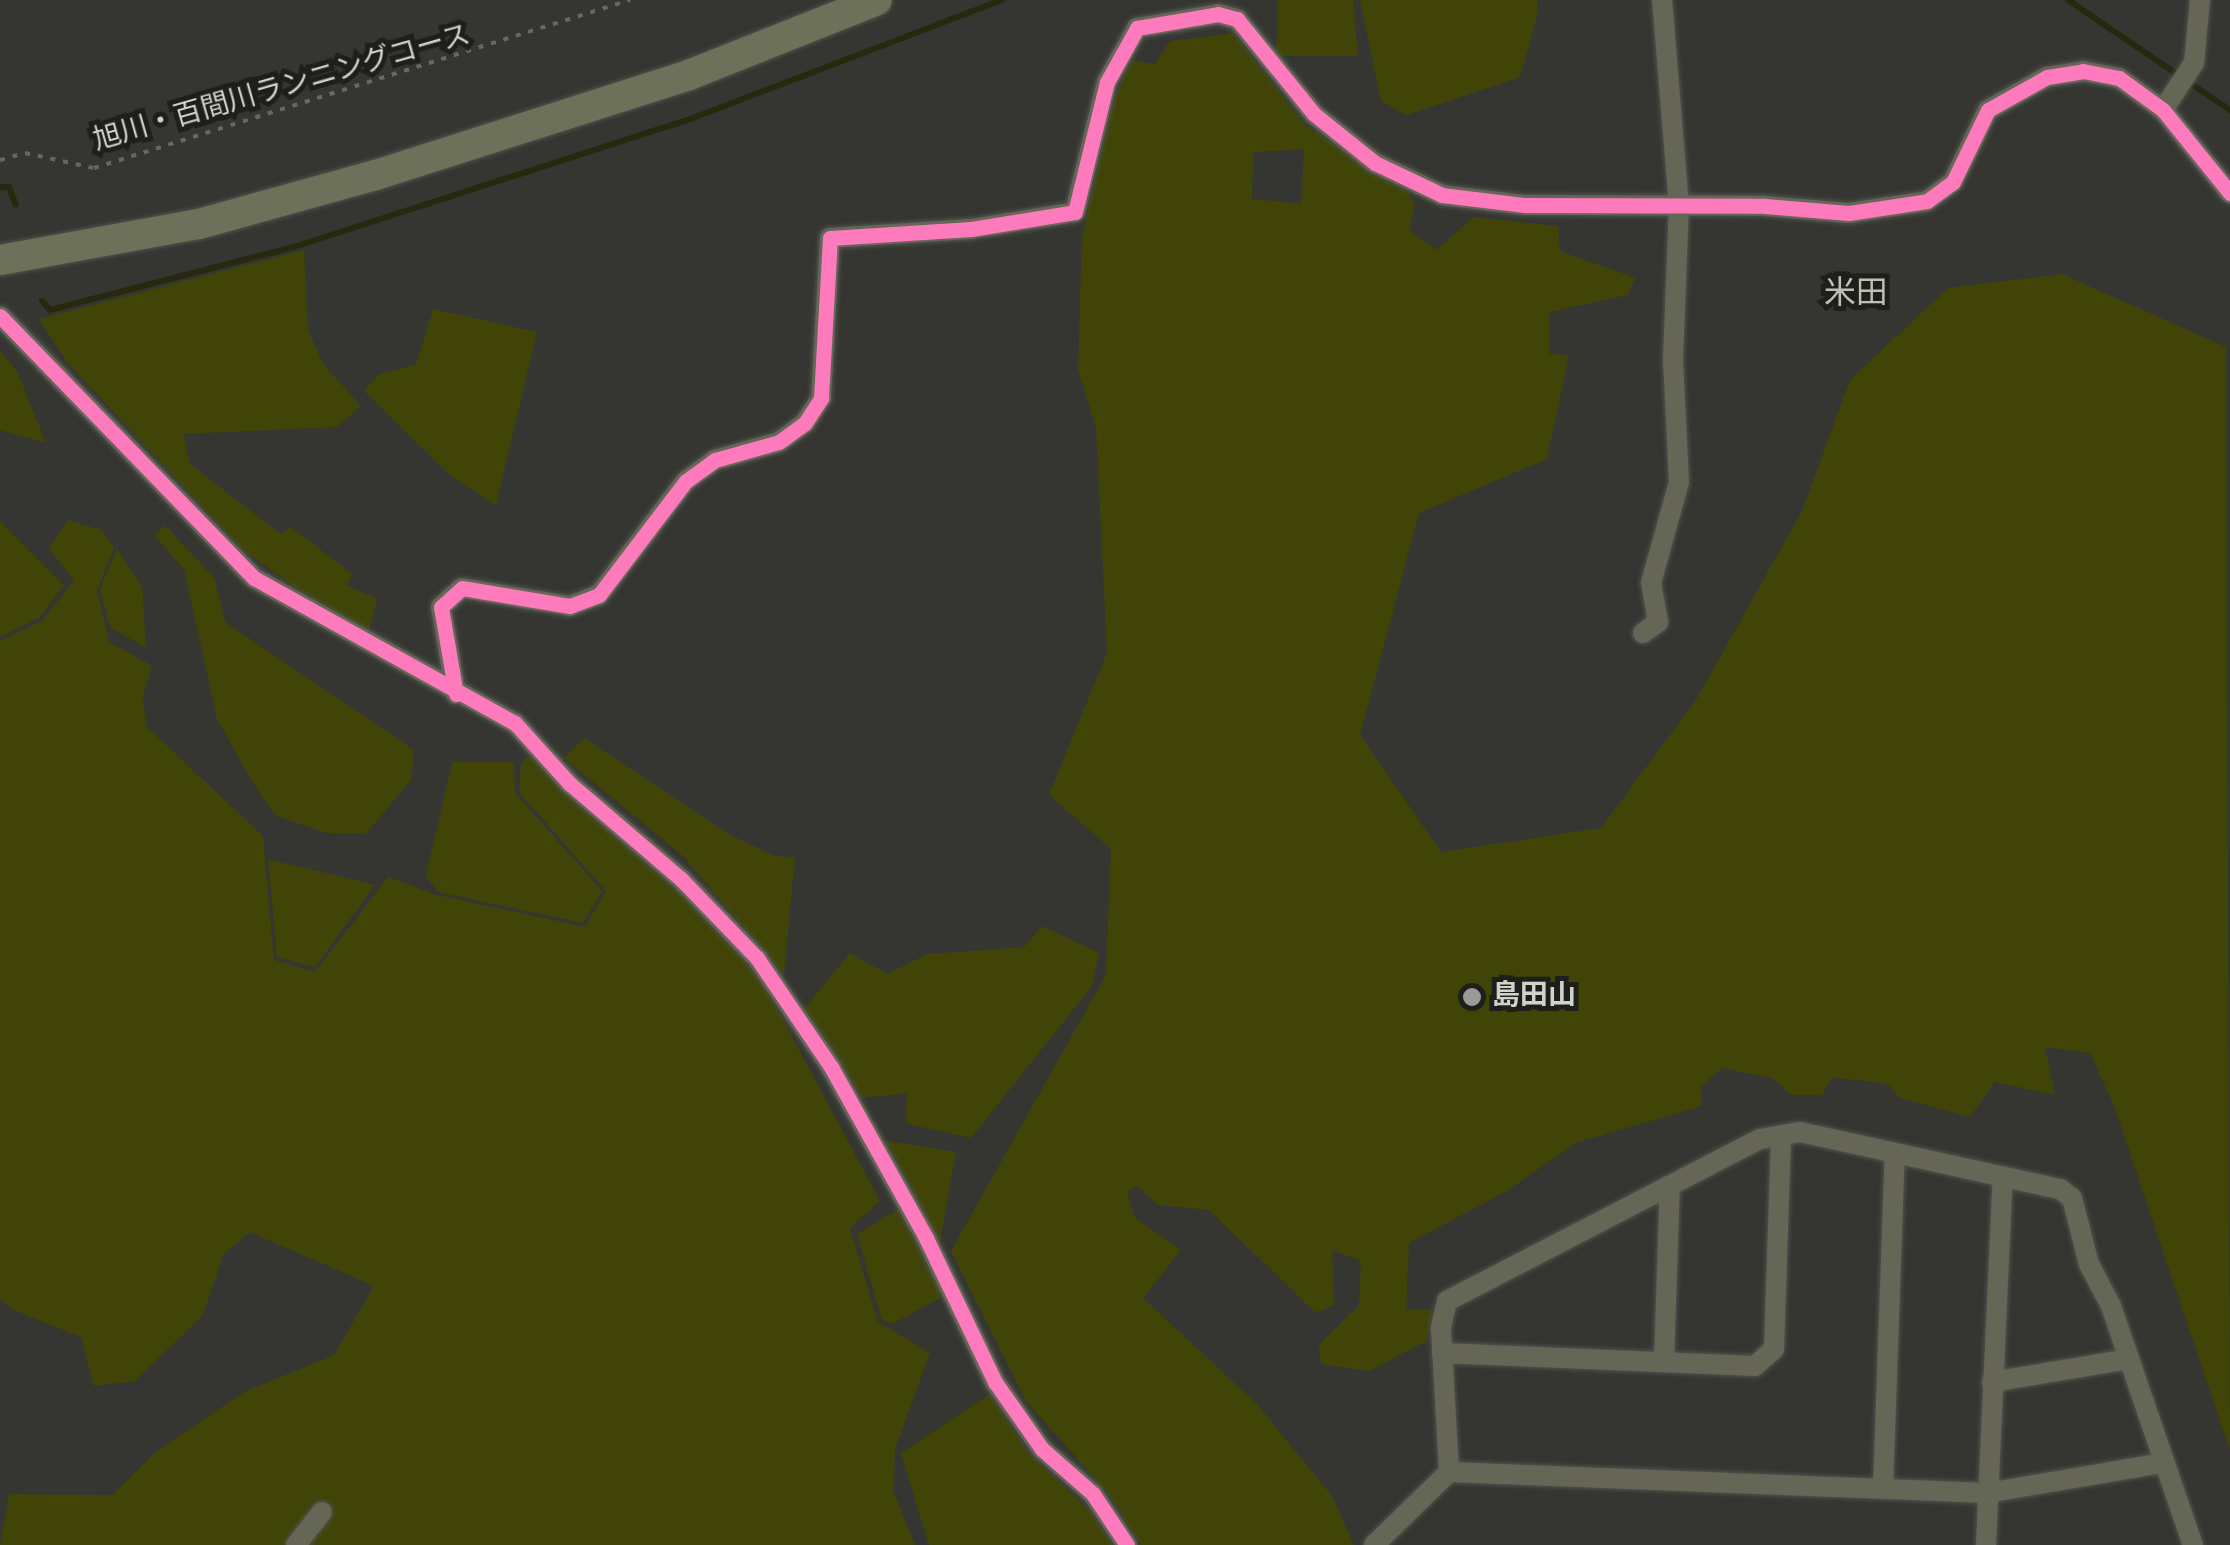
<!DOCTYPE html>
<html>
<head>
<meta charset="utf-8">
<style>
	body { margin:0 }
	#map { position:relative; width:2230px; height:1545px; overflow:hidden; background:#353631; font-family:Overpass,"Noto Sans JP",sans-serif }
	div>[style] { position:absolute }
	.green>* { inset:0; background:#404507 }
	.stream>* { height:6px; margin:-3px; padding:0 3px; transform-origin:3px; border-radius:3px; background:#26290e }
	.path>* { height:4px; margin-top:-2px; transform-origin:0; background:repeating-linear-gradient(90deg,#68695d 0 5px,transparent 0 13px) }
	.roads { filter:drop-shadow(0 0 2px #50514e) drop-shadow(0 0 2px #50514e) }
	.street>* { height:20px; margin:-10px; padding:0 10px; transform-origin:10px; border-radius:10px; background:#656655 }
	.secondary>* { height:30px; margin:-15px; padding:0 15px; transform-origin:15px; border-radius:15px; background:#6e715a }
	.cycleway>* { height:15px; margin:-7.5px; padding:0 7.5px; transform-origin:7.5px; border-radius:7.5px; background:#fd7abc }
	.dots>* { width:28px; height:28px; translate:-50% -50%; box-sizing:border-box; border:5px solid #1e1f1a; border-radius:50% }
	span { translate:-50% -50%; white-space:nowrap; text-align:center; line-height:1.15; -webkit-text-stroke:10px #1e1f1a; paint-order:stroke }
	.street-label { font-size:28px; color:#d1d2cc }
	.poi-label { font-size:28px; color:#d1d2cc; font-weight:700 }
	.left { translate:0 -50%; text-align:left }
	.quarter-label { font-size:32px; color:#bec0b4 }
</style>
</head>
<body>
<div id="map">
	<div class="green">
		<div style="clip-path:polygon(1278px 0,1353px 0,1358px 56px,1276px 56px)"></div>
		<div style="clip-path:polygon(1360px 0,1537px 0,1538px 12px,1520px 77px,1406px 115px,1381px 101px)"></div>
		<div style="clip-path:polygon(evenodd,1233px 33px,1305px 125px,1408px 192px,1415px 204px,1409px 230px,1437px 250px,1473px 217px,1558px 226px,1560px 251px,1635px 278px,1628px 295px,1549px 312px,1549px 354px,1569px 355px,1547px 459px,1419px 513px,1360px 735px,1441px 852px,1601px 828px,1696px 700px,1802px 511px,1850px 380px,1948px 288px,2062px 274px,2226px 347px,2230px 1451px,2115px 1108px,2090px 1053px,2045px 1047px,2055px 1095px,1995px 1082px,1970px 1117px,1900px 1098px,1888px 1084px,1832px 1077px,1822px 1095px,1792px 1095px,1772px 1078px,1722px 1068px,1701px 1087px,1702px 1106px,1575px 1143px,1507px 1191px,1409px 1243px,1406px 1310px,1432px 1309px,1427px 1341px,1369px 1371px,1321px 1364px,1319px 1345px,1359px 1306px,1361px 1261px,1332px 1250px,1334px 1305px,1316px 1313px,1209px 1210px,1158px 1205px,1137px 1186px,1127px 1191px,1134px 1217px,1181px 1250px,1143px 1298px,1257px 1404px,1332px 1496px,1354px 1545px,1141px 1545px,1111px 1497px,1026px 1401px,951px 1251px,1106px 975px,1111px 849px,1049px 795px,1107px 653px,1096px 427px,1078px 370px,1082px 237px,1109px 114px,1129px 60px,1155px 64px,1170px 41px,1233px 33px,1304px 149px,1301px 204px,1252px 199px,1253px 152px,1304px 149px)"></div>
		<div style="clip-path:polygon(304px 250px,308px 329px,323px 364px,361px 406px,337px 427px,183px 434px,190px 464px,282px 535px,290px 526px,352px 574px,347px 585px,377px 599px,367px 638px,244px 551px,67px 362px,39px 319px)"></div>
		<div style="clip-path:polygon(433px 309px,537px 332px,496px 505px,451px 476px,364px 391px,379px 374px,416px 365px)"></div>
		<div style="clip-path:polygon(0 351px,17px 371px,46px 443px,0 430px)"></div>
		<div style="clip-path:polygon(68px 520px,101px 530px,114px 547px,97px 591px,109px 642px,152px 666px,143px 696px,146px 726px,263px 836px,274px 960px,315px 972px,388px 877px,437px 895px,585px 927px,606px 891px,519px 792px,521px 763px,534px 751px,751px 960px,880px 1201px,850px 1228px,878px 1322px,930px 1353px,895px 1449px,894px 1493px,915px 1545px,0 1545px,9px 1494px,112px 1495px,157px 1451px,244px 1392px,334px 1355px,374px 1286px,250px 1232px,224px 1254px,203px 1315px,135px 1381px,94px 1386px,81px 1337px,11px 1309px,0 1298px,0 641px,42px 621px,74px 581px,49px 548px)"></div>
		<div style="clip-path:polygon(0 521px,64px 585px,39px 618px,0 637px)"></div>
		<div style="clip-path:polygon(165px 525px,215px 579px,225px 622px,414px 750px,411px 780px,366px 834px,326px 833px,275px 815px,255px 786px,217px 719px,184px 569px,154px 536px)"></div>
		<div style="clip-path:polygon(117px 549px,142px 586px,146px 648px,110px 627px,100px 589px)"></div>
		<div style="clip-path:polygon(584px 738px,730px 835px,775px 856px,795px 857px,784px 975px,684px 857px,564px 758px)"></div>
		<div style="clip-path:polygon(452px 762px,514px 762px,515px 793px,602px 891px,583px 923px,438px 892px,426px 876px)"></div>
		<div style="clip-path:polygon(268px 859px,375px 885px,315px 967px,277px 957px)"></div>
		<div style="clip-path:polygon(1042px 926px,1099px 953px,1092px 986px,971px 1138px,905px 1123px,908px 1093px,862px 1098px,804px 1009px,850px 953px,887px 974px,928px 954px,1024px 947px)"></div>
		<div style="clip-path:polygon(888px 1141px,956px 1152px,940px 1242px,883px 1144px)"></div>
		<div style="clip-path:polygon(899px 1209px,946px 1295px,892px 1324px,882px 1320px,857px 1234px)"></div>
		<div style="clip-path:polygon(990px 1394px,1028px 1452px,1091px 1512px,1113px 1545px,929px 1545px,901px 1453px)"></div>
	</div>
	<div class="stream">
		<div style="left:2068px;top:0;width:196px;rotate:34.2deg"></div>
		<div style="left:0;top:187px;width:9px"></div>
		<div style="left:9px;top:187px;width:19px;rotate:69deg"></div>
		<div style="left:42px;top:301px;width:12px;rotate:48deg"></div>
		<div style="left:50px;top:310px;width:255px;rotate:-14.5deg"></div>
		<div style="left:297px;top:246px;width:408px;rotate:-17.9deg"></div>
		<div style="left:685px;top:121px;width:339px;rotate:-20.9deg"></div>
	</div>
	<div class="path">
		<div style="left:0;top:160px;width:26px;rotate:-16deg"></div>
		<div style="left:25px;top:153px;width:71px;rotate:12.3deg"></div>
		<div style="left:94px;top:168px;width:562px;rotate:-17.4deg"></div>
	</div>
	<div class="roads">
		<div class="street">
			<div style="left:2163px;top:110px;width:56px;rotate:-56.6deg"></div>
			<div style="left:2194px;top:63px;width:63px;rotate:-84.6deg"></div>
			<div style="left:0;top:316px;width:365px;rotate:45.9deg"></div>
			<div style="left:254px;top:578px;width:299px;rotate:29.1deg"></div>
			<div style="left:515px;top:723px;width:81px;rotate:48deg"></div>
			<div style="left:569px;top:783px;width:148px;rotate:40.6deg"></div>
			<div style="left:681px;top:879px;width:110px;rotate:46.1deg"></div>
			<div style="left:757px;top:958px;width:132px;rotate:55.8deg"></div>
			<div style="left:831px;top:1067px;width:196px;rotate:60.9deg"></div>
			<div style="left:926px;top:1238px;width:160px;rotate:64.4deg"></div>
			<div style="left:995px;top:1382px;width:82px;rotate:55deg"></div>
			<div style="left:1042px;top:1449px;width:68px;rotate:41.4deg"></div>
			<div style="left:1093px;top:1494px;width:61px;rotate:56.3deg"></div>
			<div style="left:1643px;top:633px;width:19px;rotate:-36deg"></div>
			<div style="left:1658px;top:622px;width:40px;rotate:-100deg"></div>
			<div style="left:1651px;top:583px;width:105px;rotate:-74.5deg"></div>
			<div style="left:1679px;top:482px;width:122px;rotate:-92.8deg"></div>
			<div style="left:1673px;top:360px;width:154px;rotate:-87.8deg"></div>
			<div style="left:1679px;top:206px;width:207px;rotate:-94.7deg"></div>
			<div style="left:456px;top:694px;width:88px;rotate:-99.8deg"></div>
			<div style="left:441px;top:607px;width:28px;rotate:-42deg"></div>
			<div style="left:462px;top:588px;width:109px;rotate:9.5deg"></div>
			<div style="left:570px;top:606px;width:31px;rotate:-21deg"></div>
			<div style="left:599px;top:595px;width:143px;rotate:-52.7deg"></div>
			<div style="left:686px;top:481px;width:36px;rotate:-36deg"></div>
			<div style="left:715px;top:460px;width:66px;rotate:-15.7deg"></div>
			<div style="left:779px;top:442px;width:32px;rotate:-36deg"></div>
			<div style="left:805px;top:423px;width:30px;rotate:-57deg"></div>
			<div style="left:821px;top:398px;width:160px;rotate:-86.8deg"></div>
			<div style="left:830px;top:238px;width:141px;rotate:-3.7deg"></div>
			<div style="left:971px;top:229px;width:105px;rotate:-9.3deg"></div>
			<div style="left:1075px;top:212px;width:134px;rotate:-76.2deg"></div>
			<div style="left:1107px;top:82px;width:62px;rotate:-60.9deg"></div>
			<div style="left:1137px;top:28px;width:82px;rotate:-9.8deg"></div>
			<div style="left:1218px;top:14px;width:20px;rotate:15deg"></div>
			<div style="left:1237px;top:19px;width:122px;rotate:51deg"></div>
			<div style="left:1314px;top:114px;width:78px;rotate:38.8deg"></div>
			<div style="left:1375px;top:163px;width:74px;rotate:25.5deg"></div>
			<div style="left:1442px;top:195px;width:84px;rotate:6.9deg"></div>
			<div style="left:1525px;top:205px;width:240px;rotate:0.2deg"></div>
			<div style="left:1765px;top:206px;width:84px;rotate:4.8deg"></div>
			<div style="left:1849px;top:213px;width:79px;rotate:-8.7deg"></div>
			<div style="left:1927px;top:201px;width:32px;rotate:-36deg"></div>
			<div style="left:1953px;top:182px;width:80px;rotate:-64.1deg"></div>
			<div style="left:1988px;top:110px;width:68px;rotate:-29.2deg"></div>
			<div style="left:2047px;top:77px;width:36px;rotate:-9deg"></div>
			<div style="left:2083px;top:71px;width:37px;rotate:11deg"></div>
			<div style="left:2119px;top:78px;width:54px;rotate:36deg"></div>
			<div style="left:2163px;top:110px;width:107px;rotate:51.1deg"></div>
			<div style="left:1442px;top:1353px;width:313px;rotate:2.4deg"></div>
			<div style="left:1755px;top:1366px;width:25px;rotate:-42deg"></div>
			<div style="left:1774px;top:1349px;width:214px;rotate:-88.1deg"></div>
			<div style="left:1664px;top:1362px;width:177px;rotate:-88.1deg"></div>
			<div style="left:1992px;top:1382px;width:139px;rotate:-9.5deg"></div>
			<div style="left:1449px;top:1472px;width:145px;rotate:-93.2deg"></div>
			<div style="left:1441px;top:1327px;width:27px;rotate:-77deg"></div>
			<div style="left:1447px;top:1301px;width:352px;rotate:-27.4deg"></div>
			<div style="left:1760px;top:1139px;width:41px;rotate:-9.9deg"></div>
			<div style="left:1800px;top:1132px;width:266px;rotate:12.4deg"></div>
			<div style="left:2060px;top:1189px;width:15px;rotate:37deg"></div>
			<div style="left:2072px;top:1198px;width:68px;rotate:75.6deg"></div>
			<div style="left:2089px;top:1264px;width:47px;rotate:62.4deg"></div>
			<div style="left:2111px;top:1306px;width:253px;rotate:71.1deg"></div>
			<div style="left:1883px;top:1489px;width:336px;rotate:-88deg"></div>
			<div style="left:296px;top:1545px;width:42px;rotate:-51.8deg"></div>
			<div style="left:1374px;top:1545px;width:105px;rotate:-44.2deg"></div>
			<div style="left:1449px;top:1472px;width:538px;rotate:2.24deg"></div>
			<div style="left:1987px;top:1493px;width:178px;rotate:-9.7deg"></div>
			<div style="left:1986px;top:1545px;width:369px;rotate:-87.4deg"></div>
		</div>
		<div class="secondary">
			<div style="left:0;top:260px;width:202px;rotate:-10.3deg"></div>
			<div style="left:199px;top:224px;width:184px;rotate:-15.5deg"></div>
			<div style="left:376px;top:175px;width:329px;rotate:-17.7deg"></div>
			<div style="left:689px;top:75px;width:202px;rotate:-21.7deg"></div>
		</div>
	</div>
	<div class="cycleway">
		<div style="left:0;top:316px;width:365px;rotate:45.9deg"></div>
		<div style="left:254px;top:578px;width:299px;rotate:29.1deg"></div>
		<div style="left:515px;top:723px;width:81px;rotate:48deg"></div>
		<div style="left:569px;top:783px;width:148px;rotate:40.6deg"></div>
		<div style="left:681px;top:879px;width:110px;rotate:46.1deg"></div>
		<div style="left:757px;top:958px;width:132px;rotate:55.8deg"></div>
		<div style="left:831px;top:1067px;width:196px;rotate:60.9deg"></div>
		<div style="left:926px;top:1238px;width:160px;rotate:64.4deg"></div>
		<div style="left:995px;top:1382px;width:82px;rotate:55deg"></div>
		<div style="left:1042px;top:1449px;width:68px;rotate:41.4deg"></div>
		<div style="left:1093px;top:1494px;width:61px;rotate:56.3deg"></div>
		<div style="left:456px;top:694px;width:88px;rotate:-99.8deg"></div>
		<div style="left:441px;top:607px;width:28px;rotate:-42deg"></div>
		<div style="left:462px;top:588px;width:109px;rotate:9.5deg"></div>
		<div style="left:570px;top:606px;width:31px;rotate:-21deg"></div>
		<div style="left:599px;top:595px;width:143px;rotate:-52.7deg"></div>
		<div style="left:686px;top:481px;width:36px;rotate:-36deg"></div>
		<div style="left:715px;top:460px;width:66px;rotate:-15.7deg"></div>
		<div style="left:779px;top:442px;width:32px;rotate:-36deg"></div>
		<div style="left:805px;top:423px;width:30px;rotate:-57deg"></div>
		<div style="left:821px;top:398px;width:160px;rotate:-86.8deg"></div>
		<div style="left:830px;top:238px;width:141px;rotate:-3.7deg"></div>
		<div style="left:971px;top:229px;width:105px;rotate:-9.3deg"></div>
		<div style="left:1075px;top:212px;width:134px;rotate:-76.2deg"></div>
		<div style="left:1107px;top:82px;width:62px;rotate:-60.9deg"></div>
		<div style="left:1137px;top:28px;width:82px;rotate:-9.8deg"></div>
		<div style="left:1218px;top:14px;width:20px;rotate:15deg"></div>
		<div style="left:1237px;top:19px;width:122px;rotate:51deg"></div>
		<div style="left:1314px;top:114px;width:78px;rotate:38.8deg"></div>
		<div style="left:1375px;top:163px;width:74px;rotate:25.5deg"></div>
		<div style="left:1442px;top:195px;width:84px;rotate:6.9deg"></div>
		<div style="left:1525px;top:205px;width:240px;rotate:0.2deg"></div>
		<div style="left:1765px;top:206px;width:84px;rotate:4.8deg"></div>
		<div style="left:1849px;top:213px;width:79px;rotate:-8.7deg"></div>
		<div style="left:1927px;top:201px;width:32px;rotate:-36deg"></div>
		<div style="left:1953px;top:182px;width:80px;rotate:-64.1deg"></div>
		<div style="left:1988px;top:110px;width:68px;rotate:-29.2deg"></div>
		<div style="left:2047px;top:77px;width:36px;rotate:-9deg"></div>
		<div style="left:2083px;top:71px;width:37px;rotate:11deg"></div>
		<div style="left:2119px;top:78px;width:54px;rotate:36deg"></div>
		<div style="left:2163px;top:110px;width:107px;rotate:51.1deg"></div>
	</div>
	<div class="dots">
		<div style="left:1472px;top:997px;background:#9a9b96"></div>
	</div>
	<div class="street-label">
		<span style="left:282px;top:89px;rotate:-16deg">旭川・百間川ランニングコース</span>
	</div>
	<div class="poi-label">
		<span class="left" style="left:1492px;top:997px">島田山</span>
	</div>
	<div class="quarter-label">
		<span style="left:1856px;top:295px">米田</span>
	</div>
</div>
</body>
</html>
